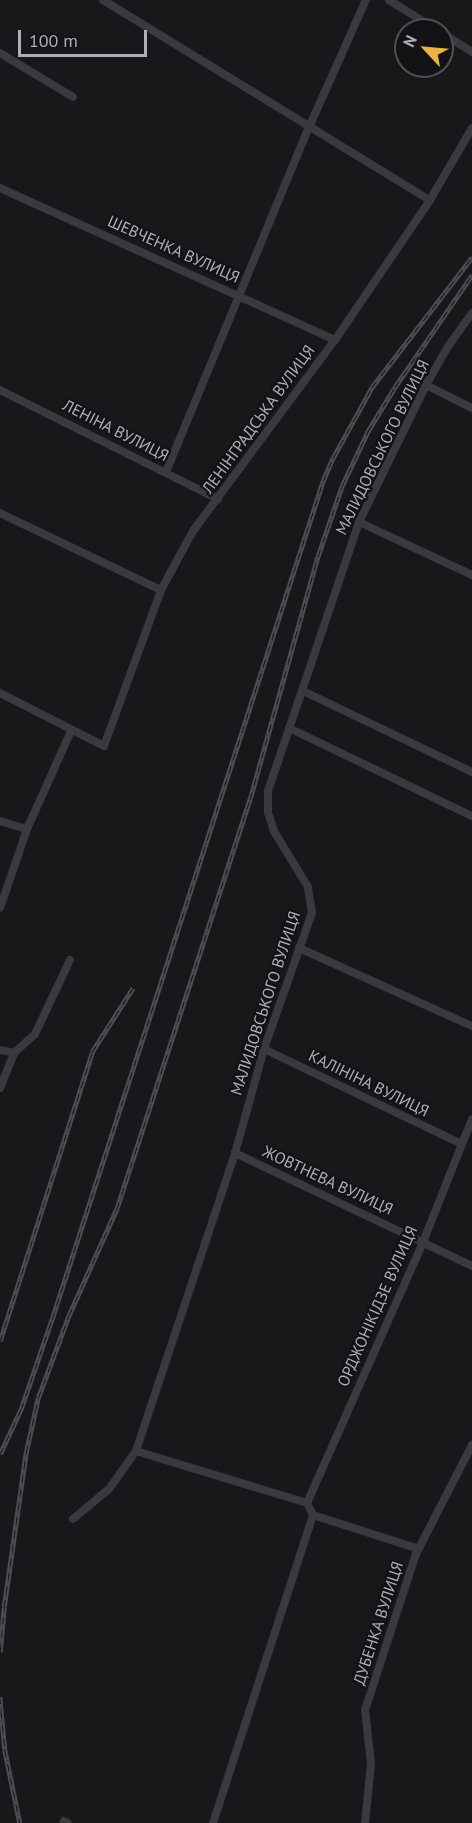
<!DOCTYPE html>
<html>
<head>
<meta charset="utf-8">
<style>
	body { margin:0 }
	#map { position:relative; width:472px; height:1823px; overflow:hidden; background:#18181a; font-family:"PT Sans",sans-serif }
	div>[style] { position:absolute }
	.street>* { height:8px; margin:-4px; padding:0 4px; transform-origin:4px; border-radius:4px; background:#393a3f }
	.rail>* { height:4.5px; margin-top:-2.25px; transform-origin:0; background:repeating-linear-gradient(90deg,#131315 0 7px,#4c4e54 0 14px); box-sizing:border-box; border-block:2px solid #4c4e54 }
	span { translate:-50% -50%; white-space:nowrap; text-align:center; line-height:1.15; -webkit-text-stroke:4.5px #131315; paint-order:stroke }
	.street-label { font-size:16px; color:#abafb9 }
	.north { position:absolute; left:394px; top:18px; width:60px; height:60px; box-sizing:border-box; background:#131315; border:2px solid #505157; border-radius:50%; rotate:296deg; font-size:16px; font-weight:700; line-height:24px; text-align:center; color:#abafb9 }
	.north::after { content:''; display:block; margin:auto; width:21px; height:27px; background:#eab440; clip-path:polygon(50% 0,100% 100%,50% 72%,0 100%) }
	.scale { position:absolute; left:18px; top:30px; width:129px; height:27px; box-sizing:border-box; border:3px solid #abafb9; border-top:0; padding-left:8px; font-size:18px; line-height:21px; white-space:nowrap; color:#abafb9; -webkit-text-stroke:4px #131315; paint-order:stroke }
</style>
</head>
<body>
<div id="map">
	<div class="street">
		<div style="left:103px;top:0;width:383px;rotate:31.5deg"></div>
		<div style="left:389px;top:0;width:57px;rotate:32deg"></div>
		<div style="left:442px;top:33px;width:36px;rotate:32deg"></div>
		<div style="left:0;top:53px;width:85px;rotate:31.1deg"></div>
		<div style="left:0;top:188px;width:368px;rotate:24.4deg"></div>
		<div style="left:426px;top:385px;width:51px;rotate:26.6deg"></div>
		<div style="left:0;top:390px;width:244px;rotate:26.6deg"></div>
		<div style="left:166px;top:472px;width:376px;rotate:-67.5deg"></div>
		<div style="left:310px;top:125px;width:137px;rotate:-65.9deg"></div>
		<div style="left:0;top:513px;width:178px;rotate:25.6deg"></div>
		<div style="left:359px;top:522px;width:125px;rotate:25.1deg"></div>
		<div style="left:303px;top:691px;width:187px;rotate:25.6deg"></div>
		<div style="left:0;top:693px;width:117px;rotate:27deg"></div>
		<div style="left:104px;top:746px;width:166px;rotate:-69.9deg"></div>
		<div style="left:161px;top:590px;width:67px;rotate:-61.5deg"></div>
		<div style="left:193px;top:531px;width:238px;rotate:-53.4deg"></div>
		<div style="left:335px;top:340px;width:169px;rotate:-55.8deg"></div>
		<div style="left:430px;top:200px;width:83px;rotate:-59.7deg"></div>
		<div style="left:289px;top:728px;width:203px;rotate:25.7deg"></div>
		<div style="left:0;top:821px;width:28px;rotate:17deg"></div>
		<div style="left:0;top:908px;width:83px;rotate:-71.1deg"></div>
		<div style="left:27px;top:829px;width:107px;rotate:-65.8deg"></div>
		<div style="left:299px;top:948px;width:190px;rotate:24.3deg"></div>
		<div style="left:264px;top:1049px;width:219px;rotate:25.7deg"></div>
		<div style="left:0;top:1050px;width:14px;rotate:12deg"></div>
		<div style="left:0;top:1088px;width:38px;rotate:-68deg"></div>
		<div style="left:14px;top:1053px;width:28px;rotate:-42deg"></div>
		<div style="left:35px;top:1034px;width:82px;rotate:-64.7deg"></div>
		<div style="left:235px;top:1153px;width:263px;rotate:25.5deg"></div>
		<div style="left:136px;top:1451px;width:179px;rotate:16.9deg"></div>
		<div style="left:307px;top:1503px;width:13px;rotate:63deg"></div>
		<div style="left:313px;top:1515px;width:111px;rotate:17.8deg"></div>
		<div style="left:307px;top:1503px;width:286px;rotate:-66deg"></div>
		<div style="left:423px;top:1242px;width:132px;rotate:-68.3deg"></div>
		<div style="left:73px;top:1519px;width:47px;rotate:-39.8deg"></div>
		<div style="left:109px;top:1489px;width:47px;rotate:-54.6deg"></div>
		<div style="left:136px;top:1451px;width:314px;rotate:-71.6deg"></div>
		<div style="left:235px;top:1153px;width:108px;rotate:-74.4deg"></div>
		<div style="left:264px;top:1049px;width:144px;rotate:-70.6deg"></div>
		<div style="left:312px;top:913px;width:26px;rotate:-99deg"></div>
		<div style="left:308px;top:887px;width:66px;rotate:-121.3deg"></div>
		<div style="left:274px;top:831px;width:20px;rotate:-108deg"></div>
		<div style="left:268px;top:812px;width:21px;rotate:-90deg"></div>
		<div style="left:268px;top:791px;width:284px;rotate:-71.3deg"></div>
		<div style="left:359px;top:522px;width:153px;rotate:-63.9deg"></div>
		<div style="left:426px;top:385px;width:43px;rotate:-60.4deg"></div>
		<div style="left:447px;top:348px;width:43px;rotate:-54.5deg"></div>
		<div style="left:64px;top:1821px;width:4px;rotate:27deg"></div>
		<div style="left:213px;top:1823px;width:324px;rotate:-72deg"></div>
		<div style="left:365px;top:1823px;width:59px;rotate:-84.2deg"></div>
		<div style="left:371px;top:1764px;width:54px;rotate:-96.3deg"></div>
		<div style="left:365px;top:1710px;width:164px;rotate:-71.9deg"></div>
		<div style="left:416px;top:1554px;width:123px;rotate:-62.8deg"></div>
	</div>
	<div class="rail">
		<div style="left:0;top:1341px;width:303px;rotate:-72.3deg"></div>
		<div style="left:92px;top:1052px;width:76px;rotate:-57.4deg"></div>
		<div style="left:0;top:1454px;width:50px;rotate:-65deg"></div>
		<div style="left:21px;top:1409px;width:95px;rotate:-71deg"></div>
		<div style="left:52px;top:1319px;width:881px;rotate:-72.08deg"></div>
		<div style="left:323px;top:481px;width:25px;rotate:-67deg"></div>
		<div style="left:333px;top:458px;width:81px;rotate:-61.2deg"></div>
		<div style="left:372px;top:387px;width:164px;rotate:-52.4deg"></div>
		<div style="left:0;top:1652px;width:45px;rotate:-84.9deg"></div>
		<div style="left:4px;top:1607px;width:156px;rotate:-81.9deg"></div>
		<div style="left:26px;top:1453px;width:56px;rotate:-77.7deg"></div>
		<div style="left:38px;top:1398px;width:89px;rotate:-69.5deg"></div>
		<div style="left:69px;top:1315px;width:117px;rotate:-65.8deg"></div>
		<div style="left:117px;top:1208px;width:430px;rotate:-72deg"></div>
		<div style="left:250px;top:799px;width:252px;rotate:-74.4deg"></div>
		<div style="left:318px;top:556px;width:74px;rotate:-71.1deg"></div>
		<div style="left:342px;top:486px;width:61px;rotate:-64.7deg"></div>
		<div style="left:368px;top:431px;width:52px;rotate:-58.5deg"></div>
		<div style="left:395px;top:387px;width:136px;rotate:-55.5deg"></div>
		<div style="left:0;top:1697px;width:53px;rotate:84.6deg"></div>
		<div style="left:5px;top:1750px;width:75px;rotate:78.4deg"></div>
	</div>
	<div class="street-label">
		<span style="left:174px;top:249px;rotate:24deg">ШЕВЧЕНКА ВУЛИЦЯ</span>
		<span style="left:258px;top:419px;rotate:-54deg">ЛЕНІНГРАДСЬКА ВУЛИЦЯ</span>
		<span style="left:116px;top:430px;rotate:27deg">ЛЕНІНА ВУЛИЦЯ</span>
		<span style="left:382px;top:447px;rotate:-64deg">МАЛИДОВСЬКОГО ВУЛИЦЯ</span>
		<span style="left:265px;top:1003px;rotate:-72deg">МАЛИДОВСЬКОГО ВУЛИЦЯ</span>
		<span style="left:369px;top:1083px;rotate:26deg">КАЛІНІНА ВУЛИЦЯ</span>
		<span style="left:328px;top:1180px;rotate:25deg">ЖОВТНЕВА ВУЛИЦЯ</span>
		<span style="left:377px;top:1306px;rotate:-66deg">ОРДЖОНІКІДЗЕ ВУЛИЦЯ</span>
		<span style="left:378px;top:1623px;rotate:-72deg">ДУБЕНКА ВУЛИЦЯ</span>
	</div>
	<div class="north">N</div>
	<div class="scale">100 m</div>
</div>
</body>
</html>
